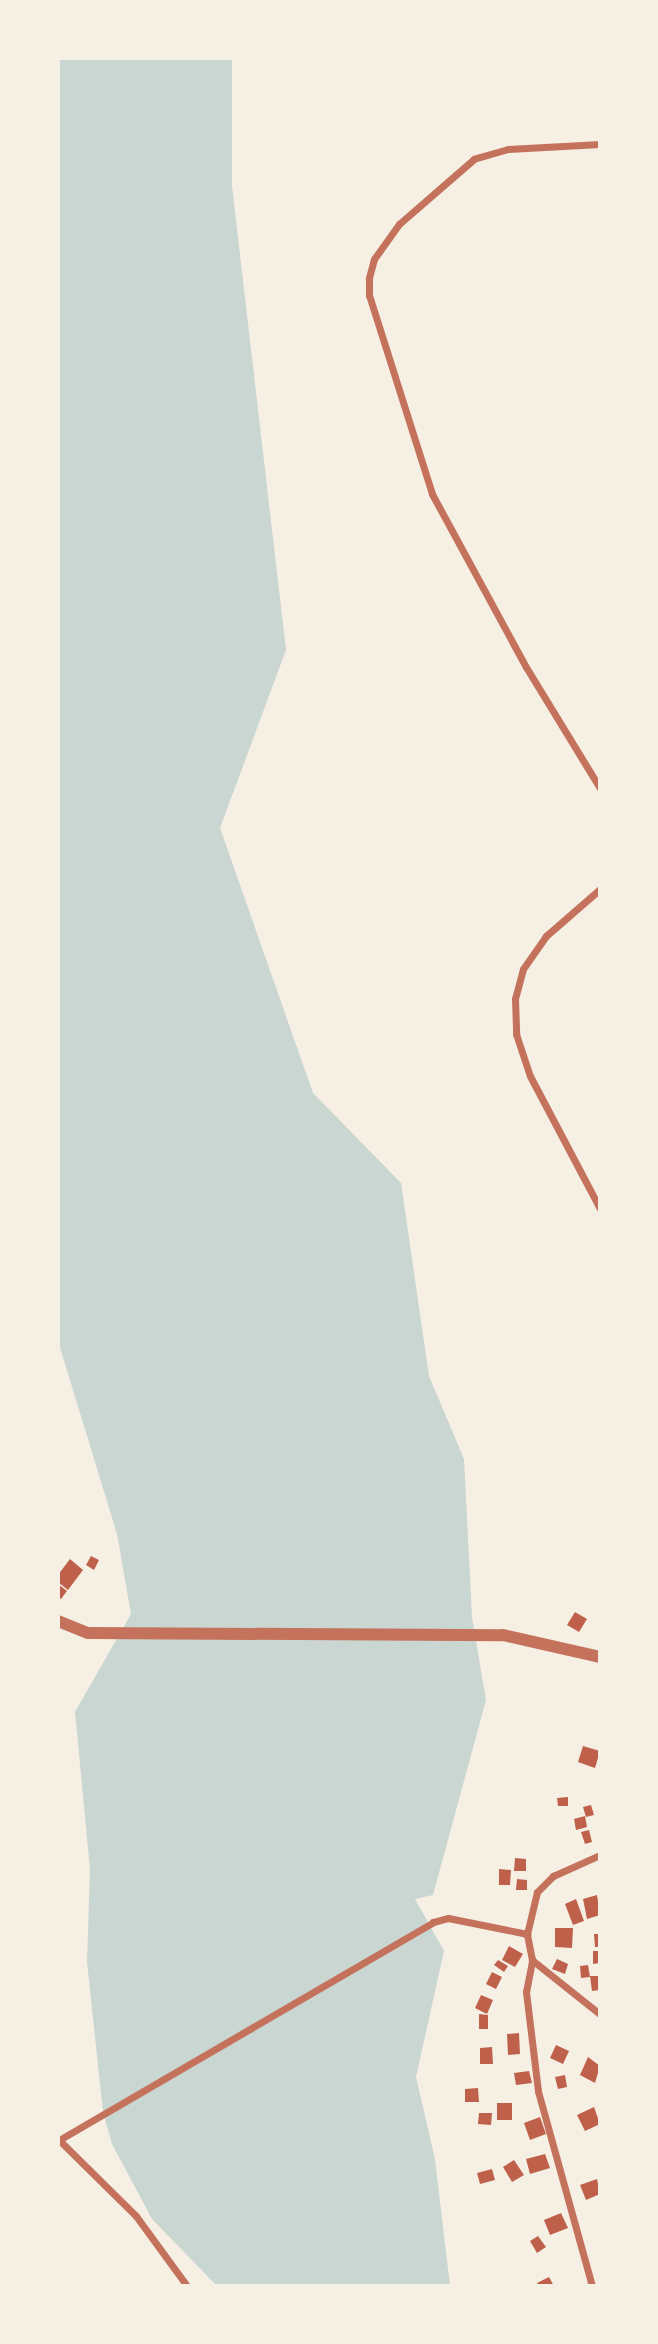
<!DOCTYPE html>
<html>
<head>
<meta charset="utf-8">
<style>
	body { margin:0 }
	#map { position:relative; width:658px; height:2344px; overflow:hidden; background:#f6efe4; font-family:Bitter,serif }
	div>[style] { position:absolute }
	.water>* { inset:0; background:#c9d6d2 }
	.building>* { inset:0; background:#bf614a }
	.minor>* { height:7px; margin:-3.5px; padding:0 3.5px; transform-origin:3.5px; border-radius:3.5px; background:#c5725c }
	.tertiary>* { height:12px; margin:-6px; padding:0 6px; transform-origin:6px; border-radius:6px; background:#c5725c }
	span { translate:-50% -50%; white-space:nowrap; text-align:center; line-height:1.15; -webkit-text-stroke:7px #f6efe4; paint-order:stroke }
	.frame { position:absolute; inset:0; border:60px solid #f6efe4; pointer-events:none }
</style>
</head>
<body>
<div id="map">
	<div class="water">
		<div style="clip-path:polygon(58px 58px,232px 58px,232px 186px,286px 650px,220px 828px,313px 1093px,401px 1183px,429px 1376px,464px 1459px,472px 1617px,486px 1700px,433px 1895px,415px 1899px,444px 1951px,416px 2077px,435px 2159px,450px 2286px,217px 2286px,152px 2219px,112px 2144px,103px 2112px,87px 1962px,90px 1869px,75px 1712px,131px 1614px,117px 1534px,58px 1341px)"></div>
	</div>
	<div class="building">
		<div style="clip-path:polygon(91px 1556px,99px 1560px,94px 1570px,86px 1565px)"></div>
		<div style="clip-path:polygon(70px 1559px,83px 1570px,68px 1590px,58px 1582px,58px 1575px)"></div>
		<div style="clip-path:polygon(58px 1584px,67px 1591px,61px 1599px,58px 1597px)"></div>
		<div style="clip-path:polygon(575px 1612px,587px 1619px,579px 1632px,567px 1625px)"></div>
		<div style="clip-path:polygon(583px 1746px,600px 1751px,595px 1768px,578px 1762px)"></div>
		<div style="clip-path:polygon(568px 1797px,568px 1806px,558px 1806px,557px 1798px)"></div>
		<div style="clip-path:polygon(591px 1805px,594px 1815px,586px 1817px,583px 1807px)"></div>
		<div style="clip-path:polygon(585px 1816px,587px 1827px,576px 1830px,574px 1819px)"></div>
		<div style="clip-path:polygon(589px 1830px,592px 1842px,585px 1844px,581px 1832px)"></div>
		<div style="clip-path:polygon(515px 1858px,526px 1859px,526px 1871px,514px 1871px)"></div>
		<div style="clip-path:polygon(499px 1869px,511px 1870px,510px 1885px,499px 1885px)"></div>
		<div style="clip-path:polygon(517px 1879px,527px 1880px,527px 1890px,516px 1890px)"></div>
		<div style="clip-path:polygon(597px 1895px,600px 1915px,587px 1919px,583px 1899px)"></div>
		<div style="clip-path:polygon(576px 1899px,584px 1921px,573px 1925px,565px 1904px)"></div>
		<div style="clip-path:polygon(555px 1928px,573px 1928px,572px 1948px,555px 1947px)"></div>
		<div style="clip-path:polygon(594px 1934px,600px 1934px,600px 1947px,595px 1947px)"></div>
		<div style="clip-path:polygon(509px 1946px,523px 1954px,515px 1967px,502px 1960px)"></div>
		<div style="clip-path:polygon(593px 1951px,600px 1951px,600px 1963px,593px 1964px)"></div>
		<div style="clip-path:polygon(557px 1959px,568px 1964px,565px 1974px,552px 1969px)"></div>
		<div style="clip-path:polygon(498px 1960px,508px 1966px,504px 1972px,494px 1965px)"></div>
		<div style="clip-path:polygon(588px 1965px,590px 1977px,581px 1978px,580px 1966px)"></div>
		<div style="clip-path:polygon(492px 1972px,502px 1977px,496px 1989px,486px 1984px)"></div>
		<div style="clip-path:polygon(590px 1976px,600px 1976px,600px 1990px,592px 1991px)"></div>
		<div style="clip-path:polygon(481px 1995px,493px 2000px,487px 2014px,475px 2008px)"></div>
		<div style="clip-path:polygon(479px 2014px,488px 2015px,488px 2029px,479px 2029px)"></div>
		<div style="clip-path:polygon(519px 2033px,520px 2054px,508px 2055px,507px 2034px)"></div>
		<div style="clip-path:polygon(556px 2045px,569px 2051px,563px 2064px,550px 2058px)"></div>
		<div style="clip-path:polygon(492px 2047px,493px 2064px,480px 2064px,480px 2048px)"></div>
		<div style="clip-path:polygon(588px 2057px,600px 2066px,595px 2083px,580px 2075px)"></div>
		<div style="clip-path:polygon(529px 2071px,532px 2083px,516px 2085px,514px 2073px)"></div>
		<div style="clip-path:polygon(565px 2075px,567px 2087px,558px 2089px,555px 2077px)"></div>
		<div style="clip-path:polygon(478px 2088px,479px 2102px,465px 2102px,465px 2089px)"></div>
		<div style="clip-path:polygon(497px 2103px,512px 2103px,512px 2120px,497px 2120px)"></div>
		<div style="clip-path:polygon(594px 2107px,600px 2124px,585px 2131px,577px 2115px)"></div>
		<div style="clip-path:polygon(479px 2113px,492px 2113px,491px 2125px,478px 2124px)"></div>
		<div style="clip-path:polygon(540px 2117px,546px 2134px,530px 2140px,524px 2123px)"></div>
		<div style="clip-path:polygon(545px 2154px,550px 2168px,530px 2174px,526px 2159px)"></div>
		<div style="clip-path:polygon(514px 2160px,524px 2175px,512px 2182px,503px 2167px)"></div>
		<div style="clip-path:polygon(492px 2169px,495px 2180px,480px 2184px,477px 2173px)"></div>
		<div style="clip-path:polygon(597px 2179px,600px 2194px,586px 2200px,580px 2185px)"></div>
		<div style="clip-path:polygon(561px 2213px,568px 2228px,550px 2235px,544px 2220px)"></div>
		<div style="clip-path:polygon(538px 2236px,546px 2247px,537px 2253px,530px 2241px)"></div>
		<div style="clip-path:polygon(549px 2277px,554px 2286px,539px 2286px,537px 2283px)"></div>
	</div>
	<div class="minor">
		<div style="left:600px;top:144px;width:92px;rotate:176.9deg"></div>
		<div style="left:508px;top:149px;width:35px;rotate:164deg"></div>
		<div style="left:474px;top:159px;width:99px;rotate:139.1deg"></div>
		<div style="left:399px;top:224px;width:43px;rotate:125.5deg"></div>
		<div style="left:374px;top:259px;width:20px;rotate:105deg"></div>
		<div style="left:369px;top:278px;width:17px;rotate:90deg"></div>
		<div style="left:369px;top:295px;width:209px;rotate:72.4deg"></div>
		<div style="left:432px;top:494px;width:197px;rotate:61.5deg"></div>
		<div style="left:526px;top:667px;width:142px;rotate:58.6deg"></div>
		<div style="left:600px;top:889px;width:72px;rotate:139deg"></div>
		<div style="left:546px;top:936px;width:40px;rotate:124.9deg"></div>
		<div style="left:523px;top:969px;width:31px;rotate:105deg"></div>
		<div style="left:515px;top:999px;width:35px;rotate:88deg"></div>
		<div style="left:516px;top:1034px;width:44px;rotate:71.6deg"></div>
		<div style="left:530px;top:1076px;width:150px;rotate:62.2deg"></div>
		<div style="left:532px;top:1960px;width:26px;rotate:-101deg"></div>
		<div style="left:527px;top:1934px;width:43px;rotate:-76.6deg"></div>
		<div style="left:537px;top:1892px;width:23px;rotate:-45deg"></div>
		<div style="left:553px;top:1876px;width:51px;rotate:-24.1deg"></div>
		<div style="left:58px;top:2139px;width:110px;rotate:44.6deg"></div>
		<div style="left:136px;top:2216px;width:87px;rotate:53.9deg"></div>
		<div style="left:59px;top:2140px;width:433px;rotate:-30.2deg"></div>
		<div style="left:433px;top:1922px;width:16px;rotate:-15deg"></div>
		<div style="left:448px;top:1918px;width:81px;rotate:11.4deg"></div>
		<div style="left:592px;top:2286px;width:202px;rotate:-105.5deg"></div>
		<div style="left:538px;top:2091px;width:100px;rotate:-96.9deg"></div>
		<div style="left:526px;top:1992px;width:33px;rotate:-79deg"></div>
		<div style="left:532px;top:1960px;width:87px;rotate:38.5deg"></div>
	</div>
	<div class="tertiary">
		<div style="left:58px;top:1621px;width:32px;rotate:22deg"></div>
		<div style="left:88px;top:1633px;width:415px;rotate:0.3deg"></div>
		<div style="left:503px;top:1635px;width:99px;rotate:12.8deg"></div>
	</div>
	<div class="frame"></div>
</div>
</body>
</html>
